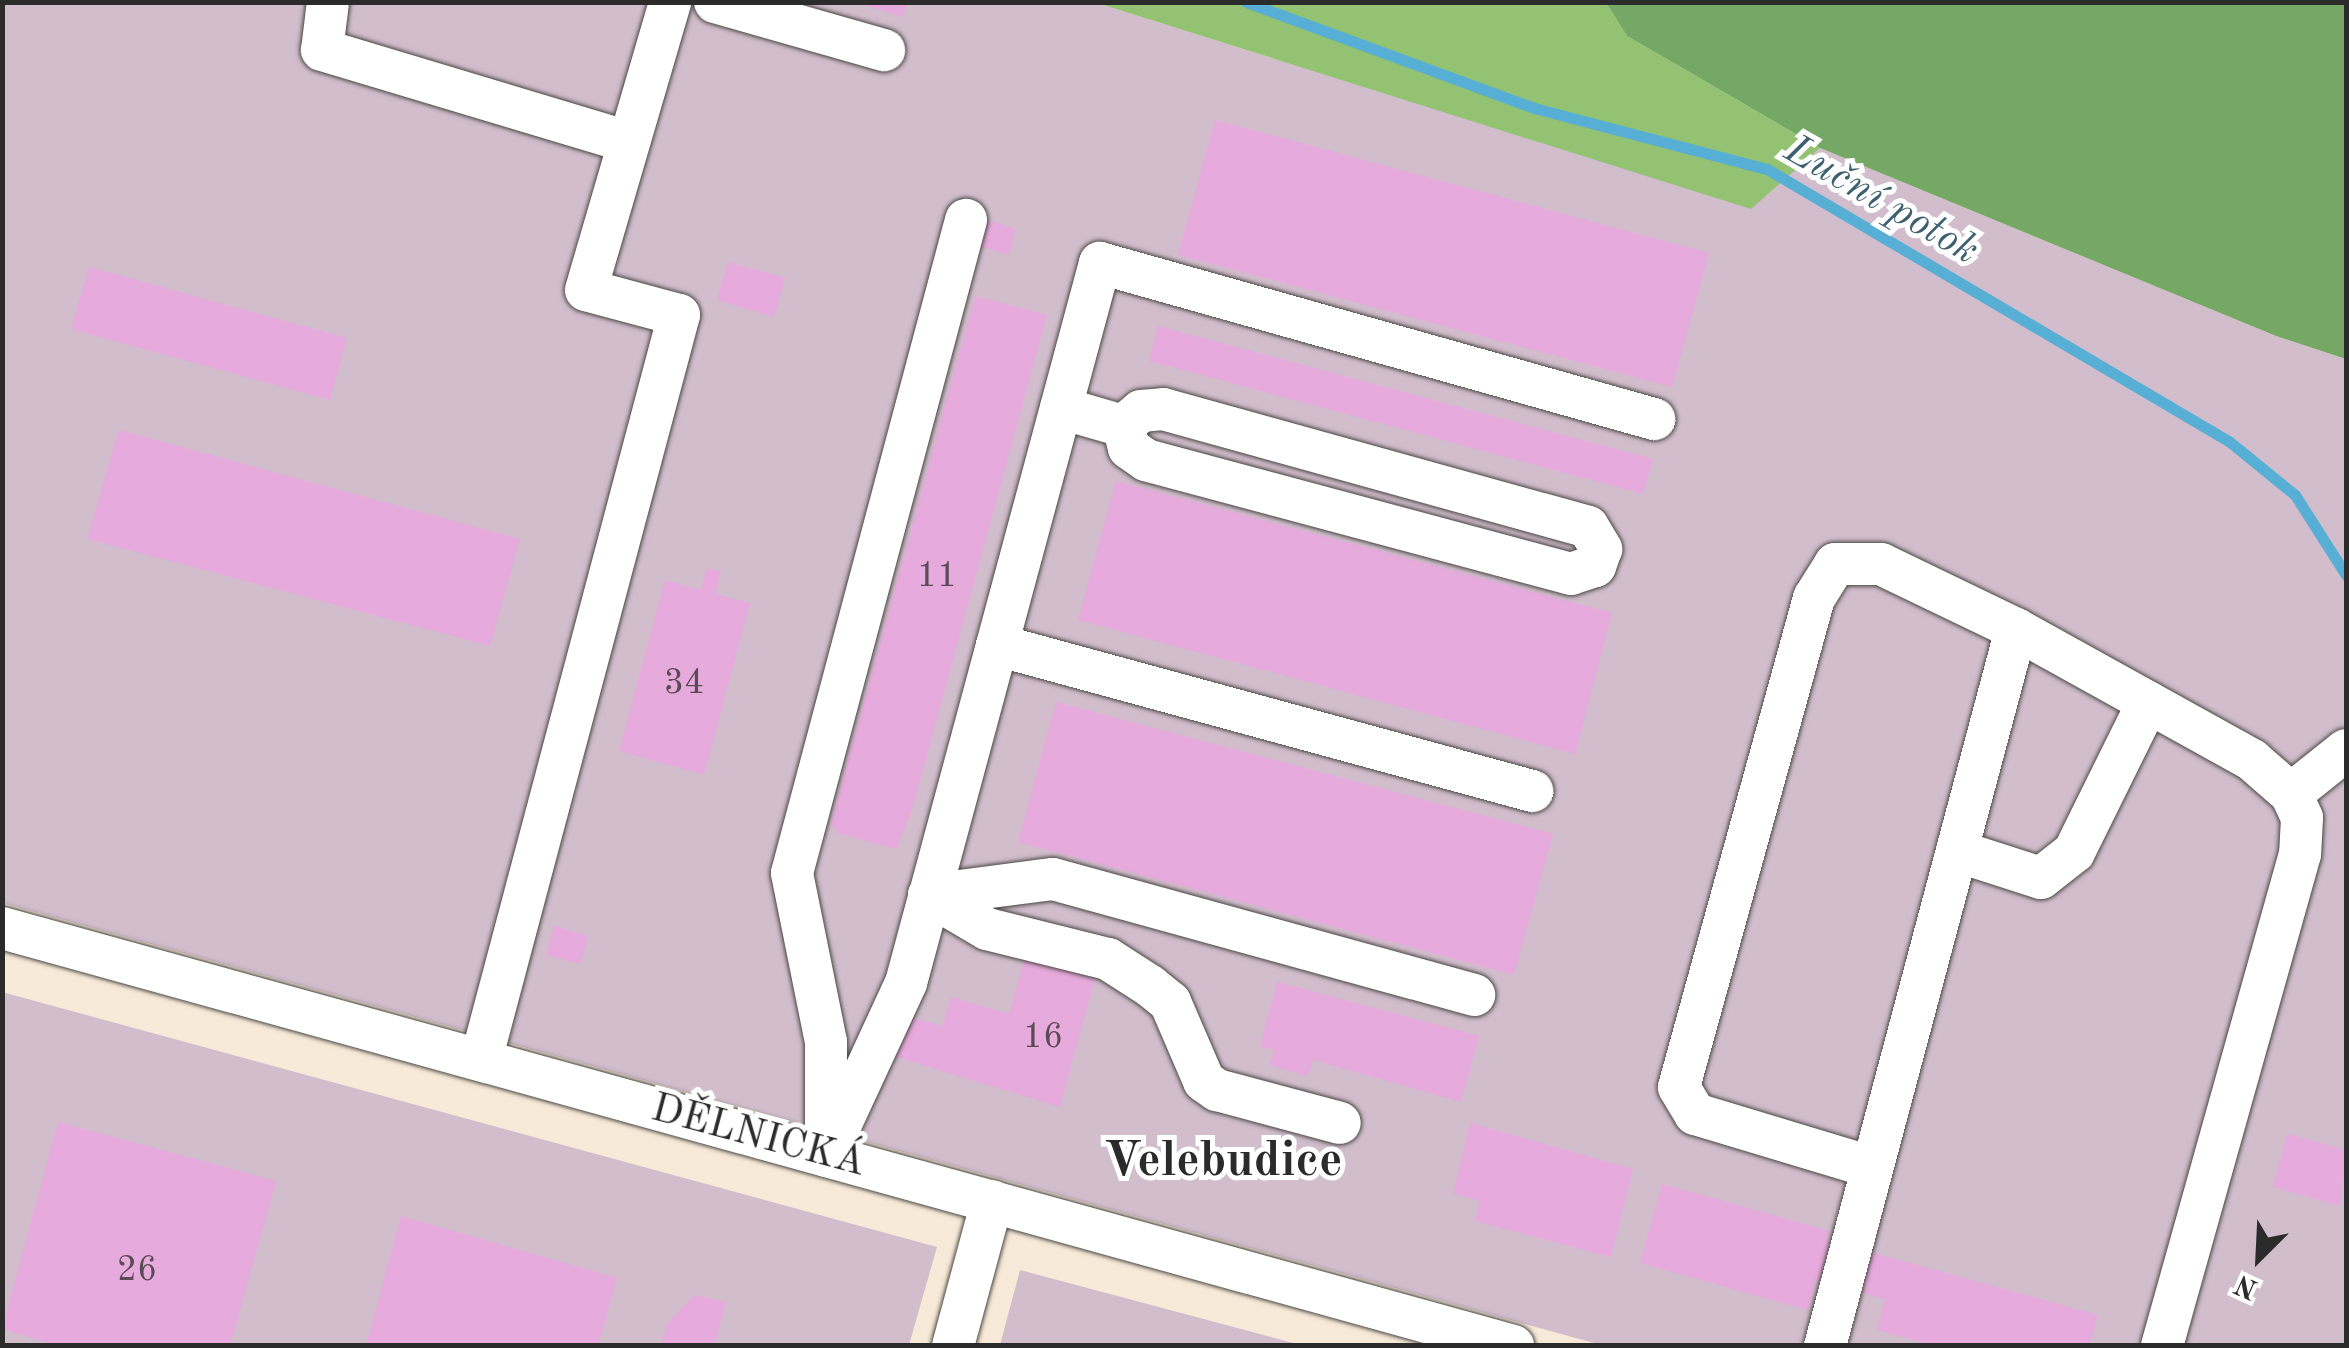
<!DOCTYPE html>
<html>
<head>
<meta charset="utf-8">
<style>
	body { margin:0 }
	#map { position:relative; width:2349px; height:1348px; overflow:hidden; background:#f8ead8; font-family:"Old Standard TT",serif }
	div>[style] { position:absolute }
	.industrial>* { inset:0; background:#d1bdcc }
	.green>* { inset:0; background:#92c272 }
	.forest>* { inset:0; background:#75a864 }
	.stream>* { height:11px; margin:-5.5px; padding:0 5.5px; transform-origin:5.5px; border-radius:5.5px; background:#58afd5 }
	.building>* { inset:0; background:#e7aadc }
	.roads { filter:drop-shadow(0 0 2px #4a4845) drop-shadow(0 0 2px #4a4845) }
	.minor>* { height:42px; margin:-21px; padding:0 21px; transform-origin:21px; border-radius:21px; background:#fff }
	span { translate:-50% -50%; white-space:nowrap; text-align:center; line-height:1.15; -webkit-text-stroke:10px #fff; paint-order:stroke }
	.number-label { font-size:35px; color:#5a4b57 }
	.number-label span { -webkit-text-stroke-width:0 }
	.street-label { font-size:40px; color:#2b2b2b }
	.water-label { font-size:42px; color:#3d606f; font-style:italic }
	.district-label { font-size:50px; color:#2b2b2b; font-weight:700 }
	.frame { position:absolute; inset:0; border:5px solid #2b2b2b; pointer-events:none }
	.north { position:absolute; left:2209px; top:1208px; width:100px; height:100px; -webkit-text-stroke:8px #fff; paint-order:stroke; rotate:204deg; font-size:28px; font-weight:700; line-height:40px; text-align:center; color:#2b2b2b }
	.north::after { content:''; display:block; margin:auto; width:35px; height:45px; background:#2b2b2b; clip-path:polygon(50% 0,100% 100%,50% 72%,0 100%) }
</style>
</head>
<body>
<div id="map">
	<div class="industrial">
		<div style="clip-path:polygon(2px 3px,1097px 3px,1750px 208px,1820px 148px,2276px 336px,2346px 359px,2346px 1345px,1601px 1345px,3px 903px)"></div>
		<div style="clip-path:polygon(2px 992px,937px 1247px,909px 1345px,3px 1345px)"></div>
		<div style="clip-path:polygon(1020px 1270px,1301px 1345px,1000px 1345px)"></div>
	</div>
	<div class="green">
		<div style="clip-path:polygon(1097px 3px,1606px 3px,1627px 36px,1820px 148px,1751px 209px)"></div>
	</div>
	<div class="forest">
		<div style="clip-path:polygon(1606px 3px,2346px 3px,2346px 359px,2276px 336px,1820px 148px,1627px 36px)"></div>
	</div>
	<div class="stream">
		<div style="left:1246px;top:2px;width:307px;rotate:20.2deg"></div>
		<div style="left:1534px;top:108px;width:241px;rotate:14.7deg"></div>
		<div style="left:1767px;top:169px;width:537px;rotate:30.52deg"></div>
		<div style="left:2230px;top:442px;width:84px;rotate:39.2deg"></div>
		<div style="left:2295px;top:495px;width:95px;rotate:57.5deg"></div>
	</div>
	<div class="building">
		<div style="clip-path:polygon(855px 2px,907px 2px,903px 17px)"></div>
		<div style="clip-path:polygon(1215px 120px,1709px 253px,1672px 387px,1178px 255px)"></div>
		<div style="clip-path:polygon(983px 219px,1016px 229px,1009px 255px,976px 245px)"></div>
		<div style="clip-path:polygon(728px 262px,785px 278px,774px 317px,717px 300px)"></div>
		<div style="clip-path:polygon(89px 267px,347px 338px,330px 400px,71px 329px)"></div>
		<div style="clip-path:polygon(975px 296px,1047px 315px,912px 810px,896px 849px,837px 833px,831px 823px)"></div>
		<div style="clip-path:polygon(1158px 326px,1653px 459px,1643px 494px,1149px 361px)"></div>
		<div style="clip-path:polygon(119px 430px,520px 539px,490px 646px,87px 539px)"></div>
		<div style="clip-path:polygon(1116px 481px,1612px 613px,1575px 754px,1078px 620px)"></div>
		<div style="clip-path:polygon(707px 568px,721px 572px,715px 594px,750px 603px,704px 775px,619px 751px,665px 580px,700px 590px)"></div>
		<div style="clip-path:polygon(1056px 702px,1553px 834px,1514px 975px,1018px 842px)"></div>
		<div style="clip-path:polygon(554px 926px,588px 936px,580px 964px,546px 955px)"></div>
		<div style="clip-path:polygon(1026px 952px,1097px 971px,1060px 1107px,896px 1057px,907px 1017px,943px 1026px,951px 997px,1009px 1014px)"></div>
		<div style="clip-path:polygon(1277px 982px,1479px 1036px,1461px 1102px,1313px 1060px,1308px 1076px,1269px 1065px,1274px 1050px,1260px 1046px)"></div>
		<div style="clip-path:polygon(58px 1122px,276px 1181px,230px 1346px,60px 1346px,2px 1329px)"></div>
		<div style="clip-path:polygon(1470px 1123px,1633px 1169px,1611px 1257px,1475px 1221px,1480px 1201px,1453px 1194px)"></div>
		<div style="clip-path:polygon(2287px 1134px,2346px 1150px,2340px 1206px,2273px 1187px)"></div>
		<div style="clip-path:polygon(1662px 1184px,1830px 1231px,1827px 1240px,1842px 1244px,1831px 1283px,1816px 1279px,1808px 1310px,1640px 1263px)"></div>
		<div style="clip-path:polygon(401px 1216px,617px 1278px,598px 1346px,366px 1346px)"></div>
		<div style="clip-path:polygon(1870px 1252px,2098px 1315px,2089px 1346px,1935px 1346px,1877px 1330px,1885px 1299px,1859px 1292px)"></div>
		<div style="clip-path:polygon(695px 1295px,726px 1302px,714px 1346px,662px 1343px,667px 1324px)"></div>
	</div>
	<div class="roads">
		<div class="minor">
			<div style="left:328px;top:2px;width:48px;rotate:97.1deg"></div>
			<div style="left:322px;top:50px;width:320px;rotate:16.7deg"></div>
			<div style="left:715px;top:2px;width:176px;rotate:15.9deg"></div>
			<div style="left:1061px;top:408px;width:65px;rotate:16.2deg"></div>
			<div style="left:1123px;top:426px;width:23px;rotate:-40deg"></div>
			<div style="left:1141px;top:411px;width:22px;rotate:-5deg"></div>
			<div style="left:1163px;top:409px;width:441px;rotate:15.5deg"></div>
			<div style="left:1588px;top:527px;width:26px;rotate:59deg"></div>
			<div style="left:1601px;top:549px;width:18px;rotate:109deg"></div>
			<div style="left:1595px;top:566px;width:25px;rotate:162deg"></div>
			<div style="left:1571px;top:574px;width:440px;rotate:-165deg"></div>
			<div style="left:1146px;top:460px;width:21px;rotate:-145deg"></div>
			<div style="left:1129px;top:448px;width:23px;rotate:-105deg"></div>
			<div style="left:997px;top:645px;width:555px;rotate:15.26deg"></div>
			<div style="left:2291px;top:794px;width:70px;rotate:-38.7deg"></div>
			<div style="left:1957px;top:851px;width:88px;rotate:17.8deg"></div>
			<div style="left:2041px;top:878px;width:42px;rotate:-38.2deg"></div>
			<div style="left:2074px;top:852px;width:167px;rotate:-63.7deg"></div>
			<div style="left:929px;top:895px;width:125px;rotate:-7.4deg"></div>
			<div style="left:1053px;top:879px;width:437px;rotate:15.4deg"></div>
			<div style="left:929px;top:895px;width:67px;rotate:30.4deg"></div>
			<div style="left:987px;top:929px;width:125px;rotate:13.9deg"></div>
			<div style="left:1108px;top:959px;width:50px;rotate:32.7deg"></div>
			<div style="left:1150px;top:986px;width:26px;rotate:39deg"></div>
			<div style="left:1170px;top:1002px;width:86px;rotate:66.7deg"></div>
			<div style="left:1204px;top:1081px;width:16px;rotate:35deg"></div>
			<div style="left:1217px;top:1090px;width:127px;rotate:15deg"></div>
			<div style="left:2px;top:928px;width:1568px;rotate:15.46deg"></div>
			<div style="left:481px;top:1060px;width:771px;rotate:-75.12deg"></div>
			<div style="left:679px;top:315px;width:96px;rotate:-165deg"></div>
			<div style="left:586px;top:290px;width:300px;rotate:-73.7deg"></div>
			<div style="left:826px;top:1145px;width:103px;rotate:-90deg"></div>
			<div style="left:826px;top:1042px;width:172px;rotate:-101.4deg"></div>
			<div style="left:792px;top:873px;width:676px;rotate:-75.08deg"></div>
			<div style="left:826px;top:1156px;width:191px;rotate:-65.2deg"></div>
			<div style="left:906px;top:983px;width:746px;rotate:-74.92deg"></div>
			<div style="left:1100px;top:263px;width:576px;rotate:15.73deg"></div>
			<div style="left:1871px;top:1167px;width:184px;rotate:-163.2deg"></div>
			<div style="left:1695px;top:1114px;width:31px;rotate:-121deg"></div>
			<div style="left:1679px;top:1087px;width:507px;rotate:-74.57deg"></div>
			<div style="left:1814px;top:598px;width:40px;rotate:-58deg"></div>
			<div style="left:1835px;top:564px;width:46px"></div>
			<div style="left:1881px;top:564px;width:150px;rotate:25.7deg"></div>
			<div style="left:2016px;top:629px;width:270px;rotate:29deg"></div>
			<div style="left:2252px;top:760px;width:52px;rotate:41.1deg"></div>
			<div style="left:2291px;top:794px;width:26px;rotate:65deg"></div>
			<div style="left:2302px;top:818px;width:36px;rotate:93deg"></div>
			<div style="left:2300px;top:854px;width:511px;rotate:105.67deg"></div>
			<div style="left:953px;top:1346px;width:150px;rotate:-74.9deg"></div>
			<div style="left:1825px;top:1346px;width:742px;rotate:-75.08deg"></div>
		</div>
	</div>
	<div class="number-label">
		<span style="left:937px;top:577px">11</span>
		<span style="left:684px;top:684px">34</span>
		<span style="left:1043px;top:1038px">16</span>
		<span style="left:137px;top:1271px">26</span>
	</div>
	<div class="street-label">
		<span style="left:758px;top:1137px;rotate:15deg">DĚLNICKÁ</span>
	</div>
	<div class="water-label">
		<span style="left:1881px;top:201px;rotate:30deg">Luční potok</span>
	</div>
	<div class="district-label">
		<span style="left:1223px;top:1163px">Velebudice</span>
	</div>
	<div class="frame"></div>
	<div class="north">N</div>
</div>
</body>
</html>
